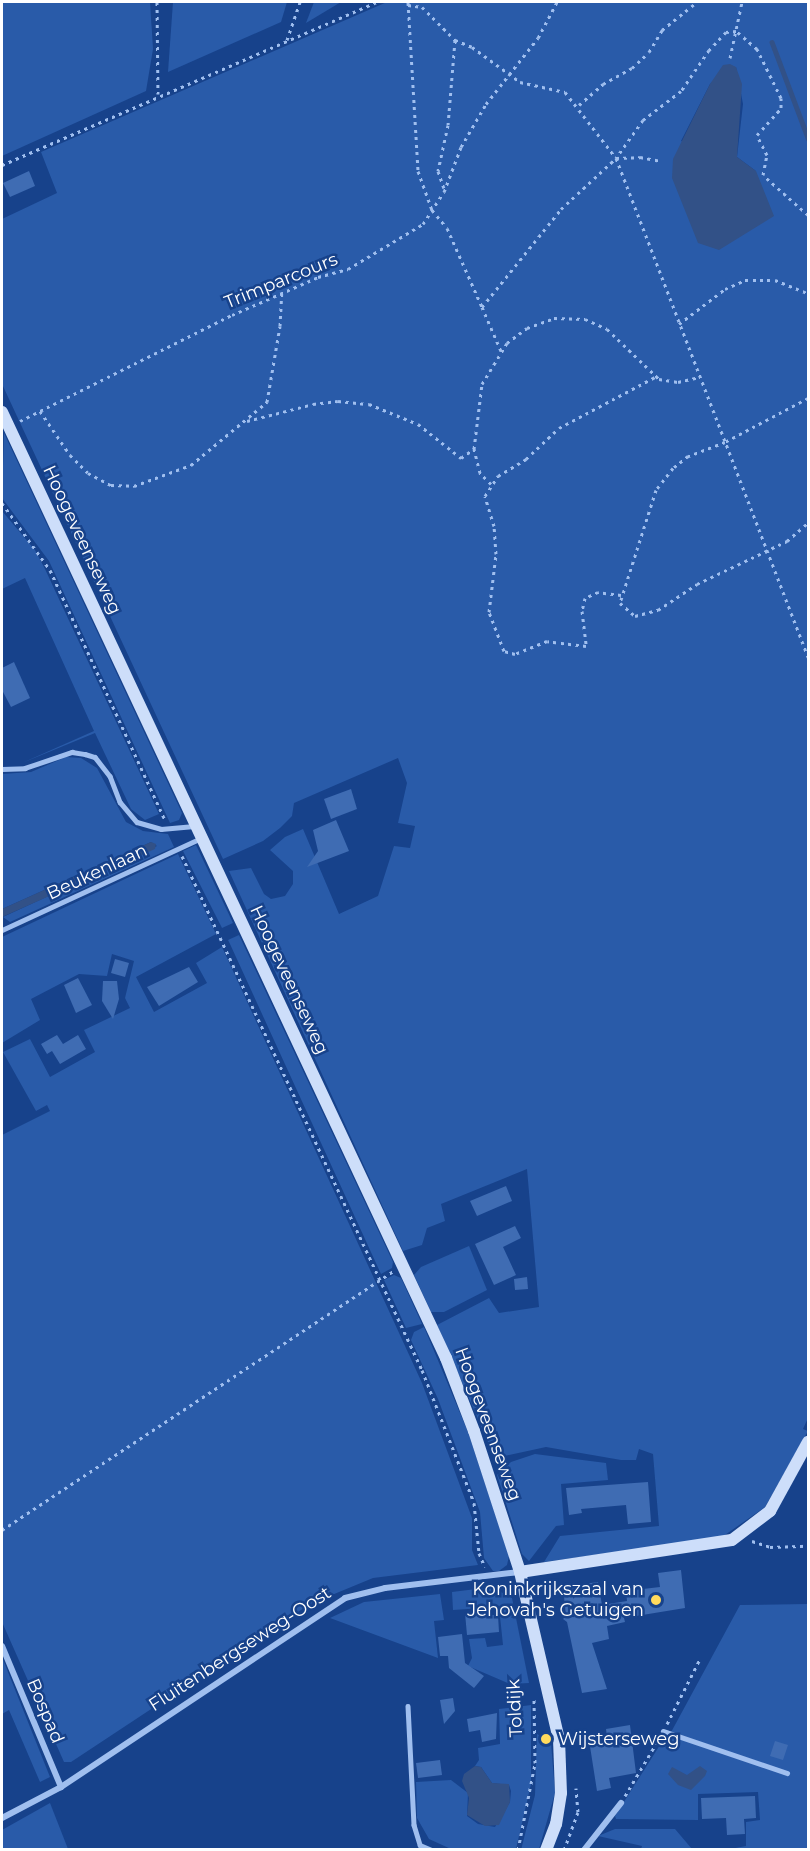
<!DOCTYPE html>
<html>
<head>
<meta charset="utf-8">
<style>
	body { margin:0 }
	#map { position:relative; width:810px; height:1851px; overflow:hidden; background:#17428b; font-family:Montserrat,sans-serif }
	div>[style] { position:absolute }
	.green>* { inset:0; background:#295ba9 }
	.water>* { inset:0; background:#325187 }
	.stream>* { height:4.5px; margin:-2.25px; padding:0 2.25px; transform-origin:2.25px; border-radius:2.25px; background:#325187 }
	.building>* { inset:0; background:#3f6cb3 }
	.path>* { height:3px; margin-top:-1.5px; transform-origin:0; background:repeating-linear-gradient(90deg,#a0bfef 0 3px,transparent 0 7.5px) }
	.lane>* { height:4.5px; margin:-2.25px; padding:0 2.25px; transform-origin:2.25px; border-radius:2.25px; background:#a0bfef }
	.street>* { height:6px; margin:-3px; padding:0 3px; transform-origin:3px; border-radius:3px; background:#a0bfef }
	.secondary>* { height:12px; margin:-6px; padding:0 6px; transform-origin:6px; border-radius:6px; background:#cddefa }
	.dots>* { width:16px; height:16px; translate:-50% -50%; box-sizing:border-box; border:3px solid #17428b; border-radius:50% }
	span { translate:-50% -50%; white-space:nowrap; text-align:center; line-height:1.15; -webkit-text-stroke:5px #17428b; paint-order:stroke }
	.street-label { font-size:18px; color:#fff }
	.poi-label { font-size:18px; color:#fff }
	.right { translate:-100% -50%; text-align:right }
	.left { translate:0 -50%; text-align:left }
	.frame { position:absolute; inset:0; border:3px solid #fff; pointer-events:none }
</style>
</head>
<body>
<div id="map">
	<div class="green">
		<div style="clip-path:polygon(2px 2px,150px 2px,153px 49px,146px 91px,2px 156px)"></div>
		<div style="clip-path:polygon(173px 2px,287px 2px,281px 22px,168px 72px)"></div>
		<div style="clip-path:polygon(314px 2px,341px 2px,306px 23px)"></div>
		<div style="clip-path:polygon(evenodd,387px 2px,808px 2px,808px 1418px,803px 1429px,808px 1431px,765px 1507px,722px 1537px,544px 1562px,560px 1536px,659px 1526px,653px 1454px,639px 1449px,636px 1460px,621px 1460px,546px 1447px,495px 1458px,437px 1325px,489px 1298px,499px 1313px,539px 1307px,527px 1169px,441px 1204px,445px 1221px,427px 1228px,422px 1245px,403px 1251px,229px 871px,251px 868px,264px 894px,271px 899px,285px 896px,293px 884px,293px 871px,270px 850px,285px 837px,303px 829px,339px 914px,378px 896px,394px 846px,410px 848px,415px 826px,398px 823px,407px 783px,398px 758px,294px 803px,292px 816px,280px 828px,263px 841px,223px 859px,2px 384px,2px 219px,57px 193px,41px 152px,387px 2px,736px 67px,743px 104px,737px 157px,756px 171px,681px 141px,710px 84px,736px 67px)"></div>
		<div style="clip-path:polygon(4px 433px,182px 813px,179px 820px,170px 823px,49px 561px,2px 498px)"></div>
		<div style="clip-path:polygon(2px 511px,35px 550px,45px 569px,159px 814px,145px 820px,131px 809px,95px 733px,22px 763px,94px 731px,25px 578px,2px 589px)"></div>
		<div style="clip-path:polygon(66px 757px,81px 758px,97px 768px,126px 822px,143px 831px,168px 834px,174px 847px,10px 922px,3px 917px,157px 846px,151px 842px,2px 909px,2px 774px,31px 772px)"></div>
		<div style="clip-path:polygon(196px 845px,233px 923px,222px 928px,183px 851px)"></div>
		<div style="clip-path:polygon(178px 854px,216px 934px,136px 977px,154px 1012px,207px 983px,196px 963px,222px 947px,422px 1383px,472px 1518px,472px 1550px,478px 1565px,373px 1578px,310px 1604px,71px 1762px,64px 1762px,2px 1622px,2px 1135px,50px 1111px,47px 1105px,36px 1111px,3px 1052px,30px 1039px,50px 1077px,95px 1052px,84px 1030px,130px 1008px,125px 998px,134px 961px,112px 954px,107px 976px,79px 974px,31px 999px,40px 1020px,2px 1043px,2px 937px)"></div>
		<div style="clip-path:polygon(239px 935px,393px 1262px,392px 1268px,381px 1274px,230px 944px,228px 940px)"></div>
		<div style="clip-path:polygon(469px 1246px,487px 1290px,444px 1312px,431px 1312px,414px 1275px,421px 1267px)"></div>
		<div style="clip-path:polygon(394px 1275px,401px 1278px,422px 1324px,406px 1328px,384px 1280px)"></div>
		<div style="clip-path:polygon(424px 1327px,468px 1432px,509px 1556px,507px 1565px,499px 1571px,493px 1571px,484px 1558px,480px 1512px,438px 1399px,411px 1340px,414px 1332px)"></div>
		<div style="clip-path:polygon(535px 1454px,606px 1463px,608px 1480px,561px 1484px,564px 1525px,556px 1526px,529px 1561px,522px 1554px,497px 1475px,511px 1462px)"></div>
		<div style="clip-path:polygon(492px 1587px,512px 1598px,529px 1683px,510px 1684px,468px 1666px,472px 1658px,469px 1639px,485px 1638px,487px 1647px,503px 1645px,499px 1607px,453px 1610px,452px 1592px)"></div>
		<div style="clip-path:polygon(440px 1594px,444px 1620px,434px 1621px,438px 1658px,330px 1618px,364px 1602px)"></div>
		<div style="clip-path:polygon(808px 1604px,808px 1849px,730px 1849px,746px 1846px,746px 1822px,760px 1820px,758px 1792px,698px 1794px,698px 1820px,616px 1819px,615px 1816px,665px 1737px,669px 1736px,740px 1605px)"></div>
		<div style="clip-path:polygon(2px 1657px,50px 1777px,40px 1782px,9px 1710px,2px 1714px)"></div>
		<div style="clip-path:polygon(531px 1705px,531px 1784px,516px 1849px,451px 1849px,429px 1839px,417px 1818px,416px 1782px,451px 1780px,468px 1793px,467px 1816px,478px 1824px,495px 1827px,510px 1802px,511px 1791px,509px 1785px,492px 1783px,481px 1767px,475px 1766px,479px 1760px,478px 1748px,500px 1744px,499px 1709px)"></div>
		<div style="clip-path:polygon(537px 1734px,551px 1742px,555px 1793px,539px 1849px,521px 1850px,535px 1795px)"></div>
		<div style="clip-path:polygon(50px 1803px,68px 1849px,2px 1849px,2px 1830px)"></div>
		<div style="clip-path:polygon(615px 1829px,675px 1829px,692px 1849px,641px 1849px,642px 1846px,598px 1836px)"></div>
	</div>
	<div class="water">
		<div style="clip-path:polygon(730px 64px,736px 67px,742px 84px,737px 157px,756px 171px,774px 216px,719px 250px,698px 243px,672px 178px,673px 159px,710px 84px,723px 65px)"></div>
		<div style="clip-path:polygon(151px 842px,156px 844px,155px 849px,2px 917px,2px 909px)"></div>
		<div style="clip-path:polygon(475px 1766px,481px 1767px,492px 1783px,509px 1784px,510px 1802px,499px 1825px,485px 1826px,467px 1815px,469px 1798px,462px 1781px,464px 1774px)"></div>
		<div style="clip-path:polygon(700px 1766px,707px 1771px,705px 1776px,691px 1790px,678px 1785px,668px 1774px,672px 1767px,687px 1775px)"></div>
	</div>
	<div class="stream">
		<div style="left:772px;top:42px;width:103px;rotate:69.4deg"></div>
	</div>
	<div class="building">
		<div style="clip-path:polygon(29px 171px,35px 186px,10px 197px,3px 183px)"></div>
		<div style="clip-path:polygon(14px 662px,30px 698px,11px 707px,2px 690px,2px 668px)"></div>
		<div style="clip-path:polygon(351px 789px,357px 809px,331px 819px,324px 799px)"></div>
		<div style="clip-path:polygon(336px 820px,349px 851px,307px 867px,318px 851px,313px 830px)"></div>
		<div style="clip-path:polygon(115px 959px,129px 963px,125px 977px,111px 973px)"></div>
		<div style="clip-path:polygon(189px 967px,198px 982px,159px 1006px,147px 987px)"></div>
		<div style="clip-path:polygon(78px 978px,92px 1005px,76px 1013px,64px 985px)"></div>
		<div style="clip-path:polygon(103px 981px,117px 981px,119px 999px,113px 1019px,102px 1001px)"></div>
		<div style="clip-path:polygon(57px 1035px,63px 1044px,78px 1035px,86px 1049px,60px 1064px,52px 1051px,47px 1054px,41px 1044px)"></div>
		<div style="clip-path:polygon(506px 1186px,512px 1201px,477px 1216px,470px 1201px)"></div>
		<div style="clip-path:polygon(515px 1226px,521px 1238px,503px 1247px,516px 1275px,494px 1285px,475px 1244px)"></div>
		<div style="clip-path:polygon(527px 1277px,528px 1289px,515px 1290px,514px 1279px)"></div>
		<div style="clip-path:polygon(648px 1482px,651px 1522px,628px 1524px,626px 1505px,581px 1509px,582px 1513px,569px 1515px,566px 1488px)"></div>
		<div style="clip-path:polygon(681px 1570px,685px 1608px,624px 1618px,625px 1622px,607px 1626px,609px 1639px,592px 1643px,607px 1689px,582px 1693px,567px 1622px,563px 1619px,566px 1616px,563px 1587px,598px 1582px,602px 1605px,627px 1601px,626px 1591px,660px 1587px,658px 1573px)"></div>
		<div style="clip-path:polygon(492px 1612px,492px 1615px,498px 1615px,499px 1632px,467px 1635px,465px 1613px)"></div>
		<div style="clip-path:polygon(462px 1634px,465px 1663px,484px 1676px,474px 1688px,449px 1668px,448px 1656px,440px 1656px,438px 1637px)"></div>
		<div style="clip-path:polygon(453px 1698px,455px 1711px,444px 1724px,440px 1700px)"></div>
		<div style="clip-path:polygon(497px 1713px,496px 1739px,482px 1742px,480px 1730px,469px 1732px,467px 1719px)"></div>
		<div style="clip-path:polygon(630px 1725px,636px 1773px,609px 1778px,611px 1788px,597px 1791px,589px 1740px,607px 1737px,606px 1729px)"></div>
		<div style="clip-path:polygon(775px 1741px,788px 1745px,783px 1760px,770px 1756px)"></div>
		<div style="clip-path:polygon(440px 1760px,442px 1775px,418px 1778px,416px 1763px)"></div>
		<div style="clip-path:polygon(755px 1796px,756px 1818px,744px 1819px,745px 1834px,727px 1835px,726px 1818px,702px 1819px,701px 1798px)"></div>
	</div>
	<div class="path">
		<div style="left:157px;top:2px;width:92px;rotate:89.4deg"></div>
		<div style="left:408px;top:2px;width:169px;rotate:86.6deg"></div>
		<div style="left:418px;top:171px;width:41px;rotate:70.3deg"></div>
		<div style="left:432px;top:210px;width:23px;rotate:50deg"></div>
		<div style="left:447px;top:228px;width:86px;rotate:66.1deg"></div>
		<div style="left:408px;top:5px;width:14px;rotate:8deg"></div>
		<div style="left:422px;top:7px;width:47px;rotate:45deg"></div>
		<div style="left:455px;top:40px;width:85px;rotate:94.7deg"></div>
		<div style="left:448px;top:125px;width:47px;rotate:102.3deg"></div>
		<div style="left:438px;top:171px;width:18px;rotate:71deg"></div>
		<div style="left:287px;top:40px;width:40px;rotate:-71.1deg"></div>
		<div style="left:455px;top:40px;width:18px;rotate:22deg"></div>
		<div style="left:472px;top:47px;width:59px;rotate:36.1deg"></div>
		<div style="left:520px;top:82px;width:46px;rotate:12.5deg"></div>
		<div style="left:565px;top:92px;width:83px;rotate:52.3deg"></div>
		<div style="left:730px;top:58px;width:57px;rotate:-77.9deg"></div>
		<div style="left:579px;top:105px;width:32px;rotate:-41deg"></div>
		<div style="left:603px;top:84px;width:33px;rotate:-29deg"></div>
		<div style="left:632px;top:68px;width:23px;rotate:-43deg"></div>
		<div style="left:649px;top:52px;width:26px;rotate:-59deg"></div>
		<div style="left:662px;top:30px;width:45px;rotate:-38.7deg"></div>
		<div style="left:2px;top:165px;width:409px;rotate:-23.5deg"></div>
		<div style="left:808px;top:215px;width:60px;rotate:-138.4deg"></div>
		<div style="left:763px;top:175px;width:20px;rotate:-79deg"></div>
		<div style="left:767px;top:155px;width:22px;rotate:-117deg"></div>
		<div style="left:757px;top:135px;width:36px;rotate:-48deg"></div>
		<div style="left:781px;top:108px;width:10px;rotate:-90deg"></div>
		<div style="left:781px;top:98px;width:55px;rotate:-116.1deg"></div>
		<div style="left:757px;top:49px;width:28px;rotate:-139deg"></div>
		<div style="left:736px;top:31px;width:10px;rotate:174deg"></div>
		<div style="left:726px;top:32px;width:25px;rotate:133deg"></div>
		<div style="left:709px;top:50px;width:50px;rotate:124.3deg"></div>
		<div style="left:681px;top:91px;width:48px;rotate:142.7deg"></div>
		<div style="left:643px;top:120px;width:47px;rotate:125.4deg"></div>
		<div style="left:616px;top:158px;width:535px;rotate:68.95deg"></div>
		<div style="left:679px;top:324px;width:58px;rotate:-37.3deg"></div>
		<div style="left:725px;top:289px;width:22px;rotate:-24deg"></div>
		<div style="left:745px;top:280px;width:30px"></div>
		<div style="left:775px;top:280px;width:35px;rotate:22deg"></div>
		<div style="left:501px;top:351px;width:48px;rotate:-113.4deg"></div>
		<div style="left:482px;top:307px;width:126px;rotate:-51.1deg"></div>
		<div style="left:561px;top:209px;width:75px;rotate:-42.8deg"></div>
		<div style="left:616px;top:158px;width:24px;rotate:-2deg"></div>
		<div style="left:640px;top:157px;width:20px;rotate:11deg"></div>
		<div style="left:808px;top:398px;width:94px;rotate:152.1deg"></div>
		<div style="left:725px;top:442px;width:40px;rotate:159deg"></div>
		<div style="left:688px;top:456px;width:19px;rotate:141deg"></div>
		<div style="left:673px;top:468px;width:28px;rotate:128deg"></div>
		<div style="left:656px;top:490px;width:119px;rotate:107.7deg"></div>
		<div style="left:620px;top:603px;width:20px;rotate:41deg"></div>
		<div style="left:635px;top:616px;width:24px;rotate:-15deg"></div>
		<div style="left:658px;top:610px;width:47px;rotate:-33.7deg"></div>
		<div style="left:697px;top:584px;width:100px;rotate:-25.5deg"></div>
		<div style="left:787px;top:541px;width:28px;rotate:-41deg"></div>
		<div style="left:40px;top:411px;width:53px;rotate:55.7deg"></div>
		<div style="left:70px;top:455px;width:25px;rotate:45deg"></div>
		<div style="left:88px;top:473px;width:26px;rotate:28deg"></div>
		<div style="left:111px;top:485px;width:23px;rotate:2deg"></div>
		<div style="left:134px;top:486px;width:61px;rotate:-20.2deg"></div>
		<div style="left:191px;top:465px;width:99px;rotate:-39.7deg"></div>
		<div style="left:267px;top:402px;width:77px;rotate:-80.3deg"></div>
		<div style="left:280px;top:326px;width:33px;rotate:-87deg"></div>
		<div style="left:20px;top:421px;width:237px;rotate:-26.6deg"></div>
		<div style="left:232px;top:315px;width:94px;rotate:-23.8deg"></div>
		<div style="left:318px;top:277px;width:31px;rotate:-15deg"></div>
		<div style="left:348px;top:269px;width:87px;rotate:-31deg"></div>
		<div style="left:423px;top:224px;width:38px;rotate:-57deg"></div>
		<div style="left:444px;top:192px;width:48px;rotate:-69.3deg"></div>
		<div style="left:461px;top:147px;width:50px;rotate:-59.8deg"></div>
		<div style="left:486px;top:104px;width:84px;rotate:-51.8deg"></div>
		<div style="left:538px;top:38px;width:41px;rotate:-62.2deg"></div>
		<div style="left:247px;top:421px;width:68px;rotate:-14.4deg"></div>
		<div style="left:313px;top:404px;width:25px;rotate:-7deg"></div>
		<div style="left:338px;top:401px;width:31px;rotate:6deg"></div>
		<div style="left:369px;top:404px;width:53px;rotate:22.2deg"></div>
		<div style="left:418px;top:424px;width:55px;rotate:38.3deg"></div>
		<div style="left:461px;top:458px;width:16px;rotate:-35deg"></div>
		<div style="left:491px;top:484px;width:16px;rotate:-135deg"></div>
		<div style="left:480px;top:473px;width:25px;rotate:-104deg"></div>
		<div style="left:474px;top:449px;width:65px;rotate:-83deg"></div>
		<div style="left:482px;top:384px;width:48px;rotate:-58.6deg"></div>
		<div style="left:507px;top:343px;width:25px;rotate:-37deg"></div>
		<div style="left:527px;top:328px;width:29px;rotate:-20deg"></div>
		<div style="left:554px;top:318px;width:31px;rotate:2deg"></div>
		<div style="left:585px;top:319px;width:24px;rotate:24deg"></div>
		<div style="left:607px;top:329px;width:72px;rotate:43.9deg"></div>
		<div style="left:659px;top:379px;width:19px;rotate:9deg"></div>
		<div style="left:678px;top:382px;width:22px;rotate:-13deg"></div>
		<div style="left:2px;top:503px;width:82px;rotate:54.4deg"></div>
		<div style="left:50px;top:570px;width:275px;rotate:65.3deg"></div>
		<div style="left:621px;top:595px;width:23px;rotate:-173deg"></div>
		<div style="left:598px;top:592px;width:14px;rotate:155deg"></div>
		<div style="left:585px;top:598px;width:13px;rotate:103deg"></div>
		<div style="left:582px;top:611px;width:35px;rotate:83deg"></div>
		<div style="left:586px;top:646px;width:39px;rotate:-173deg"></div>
		<div style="left:547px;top:641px;width:35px;rotate:158deg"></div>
		<div style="left:515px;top:654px;width:11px;rotate:-165deg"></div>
		<div style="left:504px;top:651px;width:42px;rotate:-111deg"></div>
		<div style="left:489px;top:612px;width:58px;rotate:-83.1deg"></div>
		<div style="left:496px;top:554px;width:28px;rotate:-94deg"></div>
		<div style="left:494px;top:526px;width:31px;rotate:-107deg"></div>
		<div style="left:485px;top:496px;width:24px;rotate:-57deg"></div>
		<div style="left:498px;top:476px;width:33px;rotate:-31deg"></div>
		<div style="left:526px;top:459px;width:45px;rotate:-43.2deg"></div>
		<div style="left:559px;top:428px;width:109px;rotate:-28deg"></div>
		<div style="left:182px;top:856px;width:567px;rotate:64.97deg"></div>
		<div style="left:422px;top:1370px;width:143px;rotate:68.6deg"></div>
		<div style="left:474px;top:1503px;width:50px;rotate:84.3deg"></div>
		<div style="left:479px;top:1553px;width:15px;rotate:67deg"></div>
		<div style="left:2px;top:1530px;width:469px;rotate:-33.5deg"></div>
		<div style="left:752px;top:1541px;width:19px;rotate:18deg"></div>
		<div style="left:770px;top:1547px;width:38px;rotate:-2deg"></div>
		<div style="left:667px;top:1724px;width:71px;rotate:-63.1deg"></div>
		<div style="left:625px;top:1796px;width:69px;rotate:-59.3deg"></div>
		<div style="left:518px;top:1850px;width:89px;rotate:-78.9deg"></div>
		<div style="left:535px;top:1763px;width:67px;rotate:-90.9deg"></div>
		<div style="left:564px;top:1850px;width:40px;rotate:-69.8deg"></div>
		<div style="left:578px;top:1812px;width:24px;rotate:-95deg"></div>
	</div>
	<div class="lane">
		<div style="left:2px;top:769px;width:23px;rotate:-2deg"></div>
		<div style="left:25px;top:768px;width:50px;rotate:-18.8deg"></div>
		<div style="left:72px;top:752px;width:13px;rotate:9deg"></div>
		<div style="left:85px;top:754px;width:10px;rotate:17deg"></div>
		<div style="left:95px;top:757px;width:24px;rotate:52deg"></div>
		<div style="left:110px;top:776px;width:28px;rotate:69deg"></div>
		<div style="left:120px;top:802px;width:26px;rotate:50deg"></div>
		<div style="left:137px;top:822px;width:25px;rotate:16deg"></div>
		<div style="left:161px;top:829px;width:33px;rotate:-5deg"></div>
		<div style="left:2px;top:930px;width:219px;rotate:-24.8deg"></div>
		<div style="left:408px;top:1706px;width:119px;rotate:87.1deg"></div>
		<div style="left:414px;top:1825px;width:21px;rotate:73deg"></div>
		<div style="left:420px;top:1845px;width:13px;rotate:23deg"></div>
		<div style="left:663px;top:1731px;width:131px;rotate:18.7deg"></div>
	</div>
	<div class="street">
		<div style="left:2px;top:1646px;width:153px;rotate:67.3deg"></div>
		<div style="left:2px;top:1818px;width:67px;rotate:-27.7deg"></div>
		<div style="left:61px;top:1787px;width:341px;rotate:-33.6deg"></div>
		<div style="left:345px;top:1598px;width:41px;rotate:-14deg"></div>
		<div style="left:385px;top:1588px;width:136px;rotate:-6.8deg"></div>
		<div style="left:584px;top:1850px;width:60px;rotate:-51.8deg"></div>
	</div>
	<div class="secondary">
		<div style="left:2px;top:412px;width:1045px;rotate:64.86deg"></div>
		<div style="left:446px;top:1358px;width:78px;rotate:69deg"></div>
		<div style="left:474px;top:1431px;width:148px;rotate:71.9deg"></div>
		<div style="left:520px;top:1572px;width:171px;rotate:76.9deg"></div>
		<div style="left:559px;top:1739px;width:54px;rotate:87.9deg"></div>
		<div style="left:561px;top:1793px;width:31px;rotate:99deg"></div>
		<div style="left:556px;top:1824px;width:28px;rotate:111deg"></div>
		<div style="left:520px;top:1572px;width:214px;rotate:-8.6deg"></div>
		<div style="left:732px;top:1540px;width:48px;rotate:-37.3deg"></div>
		<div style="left:770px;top:1511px;width:79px;rotate:-61.2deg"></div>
	</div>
	<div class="dots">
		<div style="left:656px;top:1600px;background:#ffda5d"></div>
		<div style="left:546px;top:1739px;background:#ffda5d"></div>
	</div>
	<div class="street-label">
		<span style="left:281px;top:281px;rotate:-22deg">Trimparcours</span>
		<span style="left:82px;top:540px;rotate:65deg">Hoogeveenseweg</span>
		<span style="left:97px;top:872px;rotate:-25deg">Beukenlaan</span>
		<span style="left:289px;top:980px;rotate:65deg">Hoogeveenseweg</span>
		<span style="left:488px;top:1424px;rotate:70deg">Hoogeveenseweg</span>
		<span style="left:240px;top:1649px;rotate:-33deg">Fluitenbergseweg-Oost</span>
		<span style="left:515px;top:1708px;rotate:-93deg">Toldijk</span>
		<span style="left:45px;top:1711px;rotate:67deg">Bospad</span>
	</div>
	<div class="poi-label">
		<span class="right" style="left:644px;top:1600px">Koninkrijkszaal van<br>Jehovah's Getuigen</span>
		<span class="left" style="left:558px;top:1739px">Wijsterseweg</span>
	</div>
	<div class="frame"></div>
</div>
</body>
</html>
